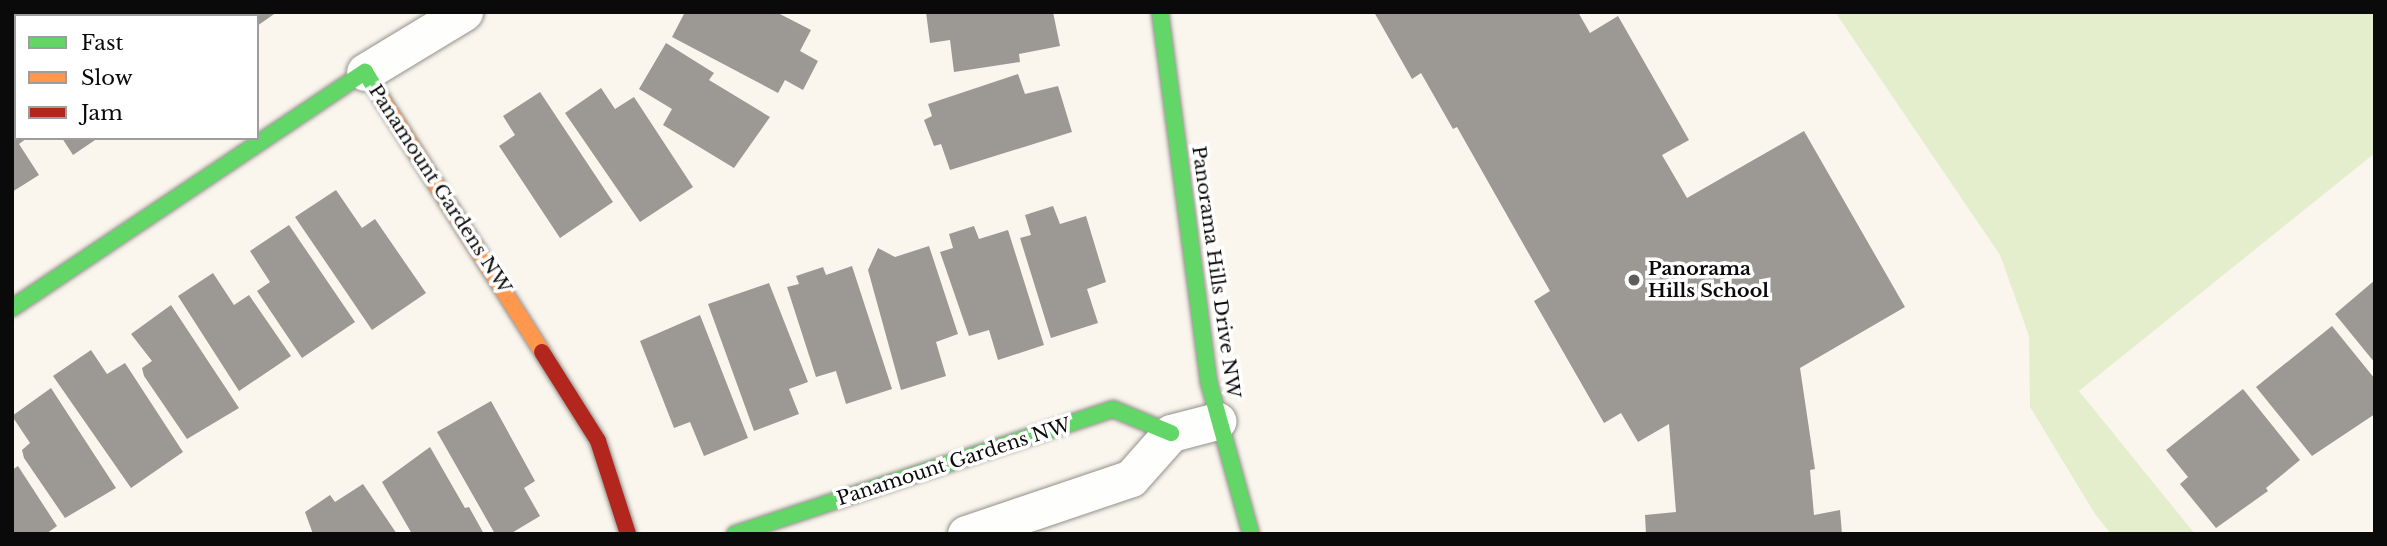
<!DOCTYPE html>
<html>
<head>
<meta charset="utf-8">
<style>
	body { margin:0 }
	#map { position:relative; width:2387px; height:546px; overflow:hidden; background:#faf6ed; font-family:"Libre Baskerville",serif }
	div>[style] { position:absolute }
	.green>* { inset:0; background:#e4eecd }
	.building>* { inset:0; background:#9c9894 }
	.roads { filter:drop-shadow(0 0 2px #92908c) drop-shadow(0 0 2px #92908c) }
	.street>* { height:37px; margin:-18.5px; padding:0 18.5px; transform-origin:18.5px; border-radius:18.5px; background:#fefefc }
	.fast>* { height:16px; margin:-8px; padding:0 8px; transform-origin:8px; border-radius:8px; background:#63d668 }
	.slow>* { height:16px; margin:-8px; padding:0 8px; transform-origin:8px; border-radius:8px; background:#ff974d }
	.jam>* { height:16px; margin:-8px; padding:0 8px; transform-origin:8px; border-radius:8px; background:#b3261e }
	.dots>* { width:19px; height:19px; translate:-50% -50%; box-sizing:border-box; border:4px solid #fff; border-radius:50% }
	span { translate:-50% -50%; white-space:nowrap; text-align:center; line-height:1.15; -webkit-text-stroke:7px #fff; paint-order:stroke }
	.street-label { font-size:19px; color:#0a0a0a }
	.poi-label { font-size:19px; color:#0a0a0a; font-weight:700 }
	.left { translate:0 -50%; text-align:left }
	.frame { position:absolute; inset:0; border:14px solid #0a0a0a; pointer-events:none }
	.legend { position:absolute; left:14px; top:14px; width:245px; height:126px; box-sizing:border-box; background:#fff; border:2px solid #9d9d9d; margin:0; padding:9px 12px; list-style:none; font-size:21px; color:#0a0a0a }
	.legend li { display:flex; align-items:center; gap:14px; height:35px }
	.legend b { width:35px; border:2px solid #9d9d9d }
</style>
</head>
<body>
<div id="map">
	<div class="green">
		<div style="clip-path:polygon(1835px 12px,2375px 12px,2375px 153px,2079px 391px,2195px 534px,2111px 534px,2095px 514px,2030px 407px,2029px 336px,2000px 255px)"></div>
	</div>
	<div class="building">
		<div style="clip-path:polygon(56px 12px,132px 12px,135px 16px,59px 16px)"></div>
		<div style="clip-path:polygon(143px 12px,227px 12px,230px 16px,146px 16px)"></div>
		<div style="clip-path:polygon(238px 12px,277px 12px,257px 26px,257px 16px)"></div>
		<div style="clip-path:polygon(685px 12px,776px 12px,811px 30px,800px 51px,818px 61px,803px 90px,785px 80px,778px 93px,672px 37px)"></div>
		<div style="clip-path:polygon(926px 12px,1053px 12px,1060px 46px,1019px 54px,1020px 62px,954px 72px,950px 40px,930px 43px)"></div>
		<div style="clip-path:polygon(1374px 12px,1578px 12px,1590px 33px,1618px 16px,1689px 140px,1662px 155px,1687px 198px,1804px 131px,1905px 307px,1800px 368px,1815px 469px,1810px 470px,1814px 515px,1840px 510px,1842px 534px,1646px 534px,1645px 515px,1676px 512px,1669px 424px,1638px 442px,1621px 413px,1604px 423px,1534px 301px,1550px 291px,1457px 127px,1453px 129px,1421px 73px,1412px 79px)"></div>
		<div style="clip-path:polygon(666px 43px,714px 73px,709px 80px,770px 117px,734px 168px,663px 125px,672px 109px,639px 89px)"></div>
		<div style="clip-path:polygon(16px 44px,16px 91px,12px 86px)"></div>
		<div style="clip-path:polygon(1018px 74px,1025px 94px,1058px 86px,1072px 132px,950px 170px,941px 144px,934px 146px,924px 120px,932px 116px,928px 104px)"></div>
		<div style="clip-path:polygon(601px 88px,615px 109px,634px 97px,693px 187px,640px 222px,565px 113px)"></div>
		<div style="clip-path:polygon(540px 92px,613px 202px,560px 238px,499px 146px,515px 135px,503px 116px)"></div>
		<div style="clip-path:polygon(12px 104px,16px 138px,27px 138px,19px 144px,39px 175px,12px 192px)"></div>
		<div style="clip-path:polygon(62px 138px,98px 138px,73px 155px)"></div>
		<div style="clip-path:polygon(336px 190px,362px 228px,375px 219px,426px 293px,372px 330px,295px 217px)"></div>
		<div style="clip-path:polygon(1053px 206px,1060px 224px,1086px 216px,1106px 282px,1087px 289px,1098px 323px,1051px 338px,1020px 238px,1031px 235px,1025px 215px)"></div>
		<div style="clip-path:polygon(289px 225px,355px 322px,302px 358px,257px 291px,270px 282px,250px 251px)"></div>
		<div style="clip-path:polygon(974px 226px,979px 239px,1008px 230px,1044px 345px,998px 360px,989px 330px,969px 336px,940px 252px,953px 248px,949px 234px)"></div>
		<div style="clip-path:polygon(929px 246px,958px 334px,936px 342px,946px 376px,901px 390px,868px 270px,878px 248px,895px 257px)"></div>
		<div style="clip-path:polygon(852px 266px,892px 389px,846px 404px,836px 371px,816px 377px,787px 287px,799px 284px,796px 276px,823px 267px,826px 275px)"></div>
		<div style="clip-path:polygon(213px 273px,234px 305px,249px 295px,291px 356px,239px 391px,178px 296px)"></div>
		<div style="clip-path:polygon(2375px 280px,2375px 363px,2335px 314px)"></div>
		<div style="clip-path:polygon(769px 283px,808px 382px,789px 389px,799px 414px,754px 431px,708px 304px)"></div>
		<div style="clip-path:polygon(171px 305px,239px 408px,187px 439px,144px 376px,142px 368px,152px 361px,131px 334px)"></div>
		<div style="clip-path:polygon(700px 315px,748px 438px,704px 456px,690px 422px,674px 428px,640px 341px)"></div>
		<div style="clip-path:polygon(2332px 326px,2375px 379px,2375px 414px,2312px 456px,2256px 387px)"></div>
		<div style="clip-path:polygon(91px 350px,107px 374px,125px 363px,183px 452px,131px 488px,53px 376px)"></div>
		<div style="clip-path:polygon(51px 388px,116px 488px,65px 518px,24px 458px,22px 450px,30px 443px,12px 416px)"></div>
		<div style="clip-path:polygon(2243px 389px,2300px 460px,2266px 488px,2268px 491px,2216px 528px,2180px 484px,2188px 477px,2166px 450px)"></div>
		<div style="clip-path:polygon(491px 401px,535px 481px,524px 488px,540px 516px,510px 534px,495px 534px,437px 432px)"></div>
		<div style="clip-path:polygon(430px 447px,465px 508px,469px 507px,484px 534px,412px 534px,382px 482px)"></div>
		<div style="clip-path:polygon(18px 466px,57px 526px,46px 534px,12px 534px,12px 470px)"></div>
		<div style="clip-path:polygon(363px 484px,397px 534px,313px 534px,305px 512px,330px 495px,335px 502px)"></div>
	</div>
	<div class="roads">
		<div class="street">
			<div style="left:365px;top:72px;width:116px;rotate:-31.2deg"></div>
			<div style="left:966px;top:534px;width:174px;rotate:-18.7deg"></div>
			<div style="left:1131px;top:478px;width:60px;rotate:-48.4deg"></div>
			<div style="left:1171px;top:433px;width:48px;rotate:-14.6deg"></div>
		</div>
		<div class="fast">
			<div style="left:1160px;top:12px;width:374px;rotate:82.5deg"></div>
			<div style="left:1209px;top:383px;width:157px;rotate:74.5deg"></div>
			<div style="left:12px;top:308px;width:425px;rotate:-33.8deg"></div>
			<div style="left:365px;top:72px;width:34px;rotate:58deg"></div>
			<div style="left:735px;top:534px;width:398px;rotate:-18.3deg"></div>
			<div style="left:1113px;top:409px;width:63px;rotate:22.5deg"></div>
		</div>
		<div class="slow">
			<div style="left:383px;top:101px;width:297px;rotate:57.6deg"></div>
		</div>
		<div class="jam">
			<div style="left:542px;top:352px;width:105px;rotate:57.8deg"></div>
			<div style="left:598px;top:441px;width:98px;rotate:72.1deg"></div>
		</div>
	</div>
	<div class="dots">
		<div style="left:1634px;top:280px;background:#5e5d59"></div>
	</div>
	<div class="street-label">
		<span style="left:440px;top:189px;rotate:57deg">Panamount Gardens NW</span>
		<span style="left:1216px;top:272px;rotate:82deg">Panorama Hills Drive NW</span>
		<span style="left:954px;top:462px;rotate:-18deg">Panamount Gardens NW</span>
	</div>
	<div class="poi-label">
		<span class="left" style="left:1648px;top:280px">Panorama<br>Hills School</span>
	</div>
	<div class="frame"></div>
	<ul class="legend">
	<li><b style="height:9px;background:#63d668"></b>Fast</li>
	<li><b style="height:9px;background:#ff974d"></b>Slow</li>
	<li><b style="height:9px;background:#b3261e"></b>Jam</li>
	</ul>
</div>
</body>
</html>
